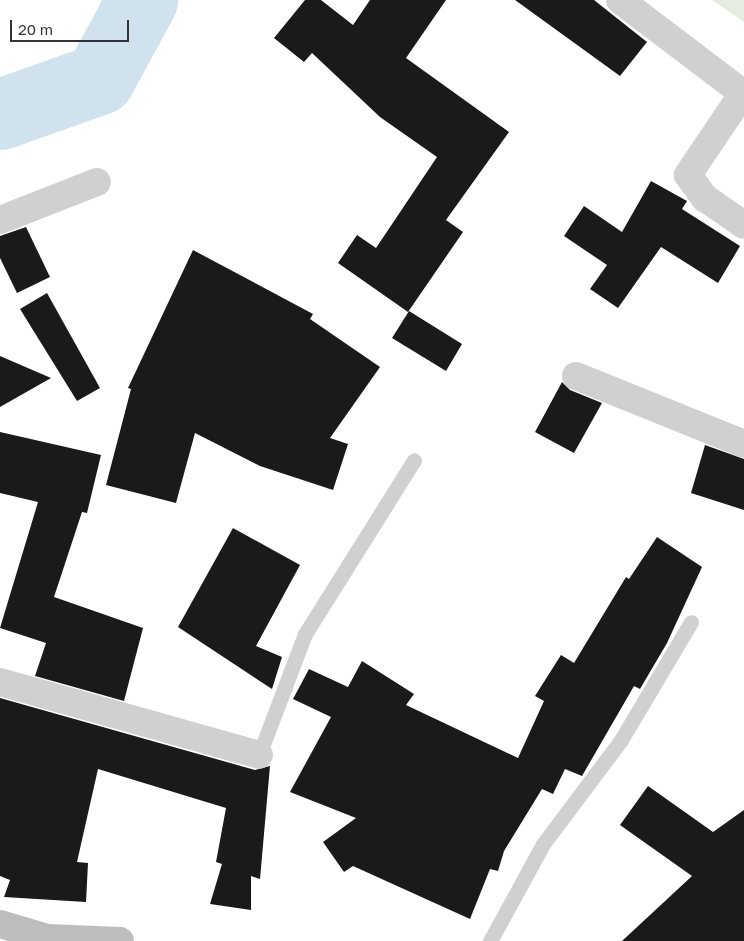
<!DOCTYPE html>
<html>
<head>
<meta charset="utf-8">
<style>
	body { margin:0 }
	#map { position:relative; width:744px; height:941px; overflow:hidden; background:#fff; font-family:"Golos Text",sans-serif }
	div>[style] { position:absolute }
	.green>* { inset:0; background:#e6ecdf }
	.river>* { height:71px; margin:-35.5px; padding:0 35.5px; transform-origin:35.5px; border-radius:35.5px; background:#cfe2ee }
	.building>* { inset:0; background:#1a1a1a }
	.lane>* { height:15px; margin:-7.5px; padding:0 7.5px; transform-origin:7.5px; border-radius:7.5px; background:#d0d0d0 }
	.street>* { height:28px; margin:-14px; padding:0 14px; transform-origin:14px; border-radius:14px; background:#d0d0d0 }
	.secondary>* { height:28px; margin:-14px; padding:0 14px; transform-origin:14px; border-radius:14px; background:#bdbdbd }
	span { translate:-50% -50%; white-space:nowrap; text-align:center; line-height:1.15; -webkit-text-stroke:5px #fff; paint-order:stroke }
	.scale { position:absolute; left:10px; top:20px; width:119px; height:22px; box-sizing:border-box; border:2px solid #333; border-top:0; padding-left:6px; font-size:15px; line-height:18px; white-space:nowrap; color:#333; -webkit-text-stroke:4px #fff; paint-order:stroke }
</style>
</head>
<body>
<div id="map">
	<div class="green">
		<div style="clip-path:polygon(712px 0,744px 0,744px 22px)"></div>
	</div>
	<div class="river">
		<div style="left:0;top:114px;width:105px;rotate:-19.5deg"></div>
		<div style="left:99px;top:79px;width:90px;rotate:-61.4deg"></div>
	</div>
	<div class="building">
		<div style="clip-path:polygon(305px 0,321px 0,353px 25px,370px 0,446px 0,406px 58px,509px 132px,446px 220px,463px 232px,408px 312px,338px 263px,357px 235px,376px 248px,437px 157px,380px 117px,312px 53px,304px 62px,274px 38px)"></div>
		<div style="clip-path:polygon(515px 0,594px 0,647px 42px,620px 76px)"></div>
		<div style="clip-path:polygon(651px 181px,687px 201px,682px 209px,740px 246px,718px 283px,661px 247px,618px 308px,590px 289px,607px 265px,564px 236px,584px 206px,622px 232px)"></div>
		<div style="clip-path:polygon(26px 227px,50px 277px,17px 293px,0 258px,0 236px)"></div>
		<div style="clip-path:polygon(193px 250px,313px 314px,310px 319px,380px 367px,330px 438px,348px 444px,333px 490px,260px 466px,195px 433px,176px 503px,106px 485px,131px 389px,128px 388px)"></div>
		<div style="clip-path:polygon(47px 293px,100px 388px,77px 401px,20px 309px)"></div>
		<div style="clip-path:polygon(409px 311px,462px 344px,446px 371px,392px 338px)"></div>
		<div style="clip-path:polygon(0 356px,51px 378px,0 407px)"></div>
		<div style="clip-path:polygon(562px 382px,570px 390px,602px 403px,574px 453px,535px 432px)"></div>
		<div style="clip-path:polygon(0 432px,101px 455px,87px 513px,82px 512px,54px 597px,143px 628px,124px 701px,35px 676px,46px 643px,0 628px,38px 502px,0 493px)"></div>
		<div style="clip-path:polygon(705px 445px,744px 459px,744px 510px,691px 493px)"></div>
		<div style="clip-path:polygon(233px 528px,300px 565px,256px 646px,282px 657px,272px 689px,178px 627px)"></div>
		<div style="clip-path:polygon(657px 537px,702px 567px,667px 643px,640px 689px,634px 686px,582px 776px,565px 769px,553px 794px,542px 789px,504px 851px,498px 871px,490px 869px,470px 919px,353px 866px,344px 872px,323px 842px,356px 818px,290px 792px,331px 717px,293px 699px,309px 669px,348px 687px,362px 661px,414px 694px,406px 705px,518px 758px,544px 701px,535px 696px,561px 655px,574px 663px,626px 577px,629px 579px)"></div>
		<div style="clip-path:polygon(0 698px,255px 770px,270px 766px,260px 879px,251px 876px,251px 910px,210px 904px,222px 864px,216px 862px,226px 808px,98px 769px,77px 862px,88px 863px,86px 902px,4px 897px,10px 880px,0 876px)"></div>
		<div style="clip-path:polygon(648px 786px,713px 832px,744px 810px,744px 941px,622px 941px,692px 876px,620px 825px)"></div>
	</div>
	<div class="lane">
		<div style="left:259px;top:755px;width:129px;rotate:-69.2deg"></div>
		<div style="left:305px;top:634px;width:205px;rotate:-57.9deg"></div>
		<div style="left:490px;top:941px;width:111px;rotate:-61.3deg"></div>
		<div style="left:543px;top:844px;width:130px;rotate:-53.1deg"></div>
		<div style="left:621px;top:740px;width:137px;rotate:-59.3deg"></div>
	</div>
	<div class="street">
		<div style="left:620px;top:0;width:156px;rotate:37.2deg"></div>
		<div style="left:743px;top:93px;width:99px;rotate:123.9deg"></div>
		<div style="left:688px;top:175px;width:29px;rotate:54deg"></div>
		<div style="left:705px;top:198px;width:47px;rotate:34.7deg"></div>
		<div style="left:0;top:220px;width:104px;rotate:-21.4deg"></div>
		<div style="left:576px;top:376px;width:181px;rotate:22deg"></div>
		<div style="left:0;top:682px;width:269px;rotate:15.7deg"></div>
	</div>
	<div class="secondary">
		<div style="left:0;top:924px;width:49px;rotate:16.6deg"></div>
		<div style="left:47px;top:938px;width:73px;rotate:2.4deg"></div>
	</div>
	<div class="scale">20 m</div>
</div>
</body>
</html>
